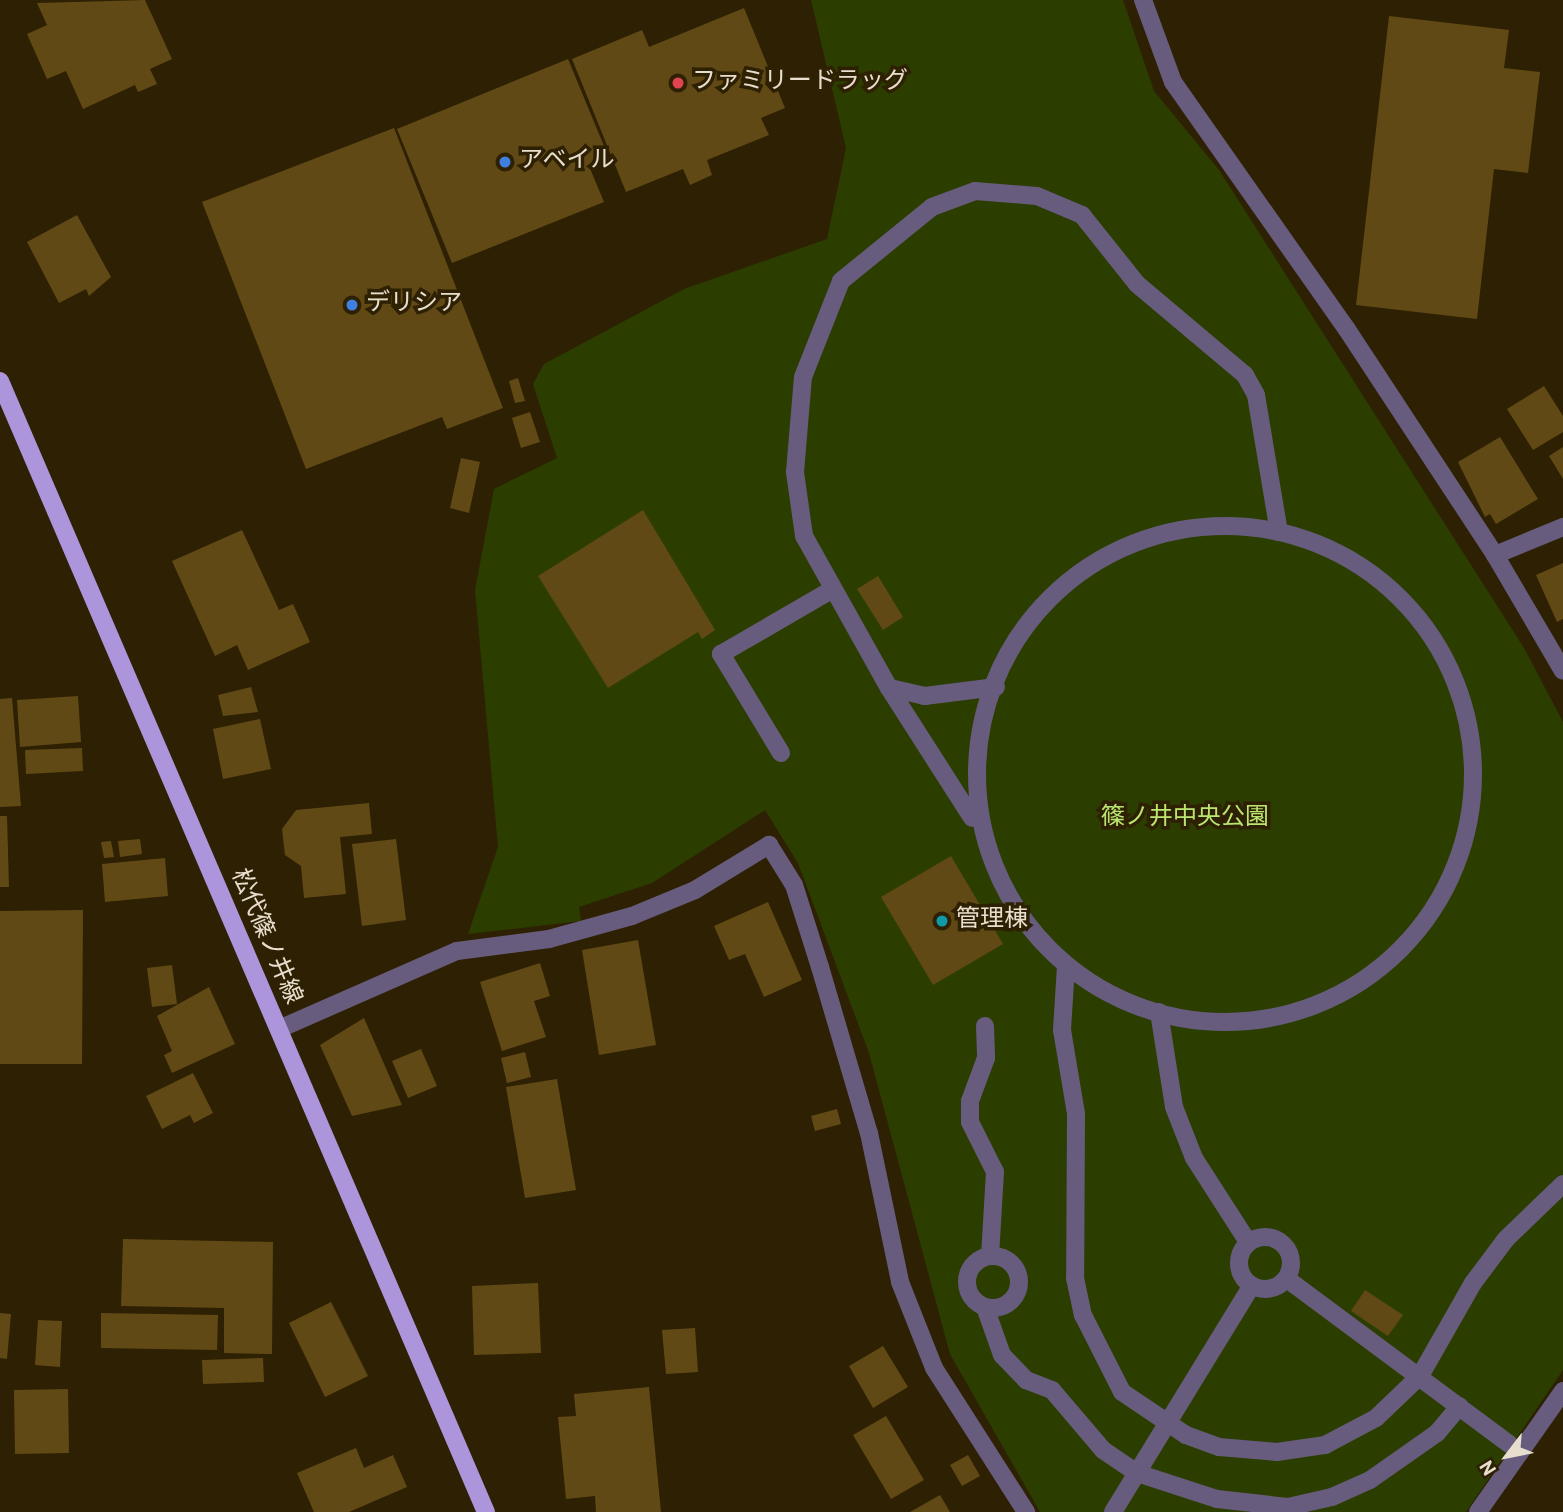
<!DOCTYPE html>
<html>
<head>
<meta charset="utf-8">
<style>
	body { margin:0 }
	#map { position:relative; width:1563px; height:1512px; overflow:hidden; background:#2e2002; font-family:Overpass,"Noto Sans JP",sans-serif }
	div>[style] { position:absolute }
	.green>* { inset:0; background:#2b3e00 }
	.building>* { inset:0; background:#604915 }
	.minor>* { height:18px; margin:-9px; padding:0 9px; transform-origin:9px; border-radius:9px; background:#675c7e }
	.minor>.ring { margin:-9px; padding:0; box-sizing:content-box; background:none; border:18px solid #675c7e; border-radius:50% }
	.major>* { height:18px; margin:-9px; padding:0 9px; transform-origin:9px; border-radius:9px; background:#ad95dc }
	.dots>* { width:19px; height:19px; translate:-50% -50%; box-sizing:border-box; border:4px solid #2e2002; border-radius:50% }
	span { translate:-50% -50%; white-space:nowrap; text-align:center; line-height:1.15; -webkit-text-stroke:7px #2e2002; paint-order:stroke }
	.poi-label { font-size:24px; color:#e7decd }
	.left { translate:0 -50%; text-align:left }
	.park-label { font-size:24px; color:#b9e570 }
	.street-label { font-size:24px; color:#e7decd }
	.north { position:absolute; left:1472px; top:1421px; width:70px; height:70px; -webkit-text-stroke:5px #2e2002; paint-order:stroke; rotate:238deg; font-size:19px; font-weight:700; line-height:28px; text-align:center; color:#e7decd }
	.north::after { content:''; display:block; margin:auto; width:24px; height:32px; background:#e7decd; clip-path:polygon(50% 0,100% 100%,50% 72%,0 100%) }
</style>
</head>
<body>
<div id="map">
	<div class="green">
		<div style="clip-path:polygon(811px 0,1123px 0,1154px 91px,1219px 170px,1524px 648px,1563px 722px,1563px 1370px,1466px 1512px,1040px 1512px,950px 1354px,869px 1053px,798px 863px,765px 810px,652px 883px,579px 907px,581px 921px,468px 934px,498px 847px,475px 590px,494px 489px,557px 458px,533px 384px,544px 364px,684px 289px,827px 239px,846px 148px)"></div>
	</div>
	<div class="building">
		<div style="clip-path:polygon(145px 0,172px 59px,150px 69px,157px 84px,138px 92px,135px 85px,83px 109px,66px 71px,47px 79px,27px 34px,47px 25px,37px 3px)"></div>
		<div style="clip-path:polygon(744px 8px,785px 108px,761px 118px,769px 135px,707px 160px,712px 175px,690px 185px,683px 169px,626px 192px,572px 59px,642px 30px,649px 47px)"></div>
		<div style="clip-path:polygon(1389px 16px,1509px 30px,1504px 68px,1540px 72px,1528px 173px,1494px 169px,1477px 319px,1356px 305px)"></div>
		<div style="clip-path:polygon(568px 59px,609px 158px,589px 166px,604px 202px,452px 263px,397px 129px)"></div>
		<div style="clip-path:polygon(394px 128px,503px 408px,447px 429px,442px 417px,306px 469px,202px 202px)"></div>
		<div style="clip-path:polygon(77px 215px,111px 277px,89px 296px,86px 289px,59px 303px,27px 242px)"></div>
		<div style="clip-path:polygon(518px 378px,525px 401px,515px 403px,509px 381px)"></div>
		<div style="clip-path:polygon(1544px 386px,1563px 416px,1563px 432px,1533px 450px,1507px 409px)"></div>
		<div style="clip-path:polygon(530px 412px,540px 442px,521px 448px,512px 418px)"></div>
		<div style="clip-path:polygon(1500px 437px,1538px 499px,1496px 524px,1490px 514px,1485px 517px,1458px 462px)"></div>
		<div style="clip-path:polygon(1563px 447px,1563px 479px,1549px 456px)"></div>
		<div style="clip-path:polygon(461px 458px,480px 462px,469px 513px,450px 508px)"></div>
		<div style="clip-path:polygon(643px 510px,715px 630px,702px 639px,698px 632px,608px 688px,538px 576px)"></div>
		<div style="clip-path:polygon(242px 530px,279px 610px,293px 604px,310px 642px,248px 670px,237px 645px,215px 656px,172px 561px)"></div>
		<div style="clip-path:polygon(1563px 563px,1563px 619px,1557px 622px,1536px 575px)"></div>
		<div style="clip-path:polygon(878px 576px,903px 617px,883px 630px,857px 589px)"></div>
		<div style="clip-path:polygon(251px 687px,258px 712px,223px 716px,218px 695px)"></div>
		<div style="clip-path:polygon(78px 696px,81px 742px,20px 747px,17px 700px)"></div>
		<div style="clip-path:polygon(12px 698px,21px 806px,0 807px,0 699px)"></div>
		<div style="clip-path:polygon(260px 719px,271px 769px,223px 779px,213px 729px)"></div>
		<div style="clip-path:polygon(82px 748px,83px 771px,26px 774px,25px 750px)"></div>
		<div style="clip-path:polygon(369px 803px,372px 834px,340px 837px,346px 894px,304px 898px,301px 866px,285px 855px,282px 829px,296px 810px)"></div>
		<div style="clip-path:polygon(0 816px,7px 816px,9px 887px,0 887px)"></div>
		<div style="clip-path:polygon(140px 839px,142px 854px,120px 857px,118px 841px)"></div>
		<div style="clip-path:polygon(396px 839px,406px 920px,362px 926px,352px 844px)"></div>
		<div style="clip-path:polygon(111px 841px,114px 857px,104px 858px,101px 842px)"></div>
		<div style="clip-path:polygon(951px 856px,1003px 944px,933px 985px,881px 897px)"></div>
		<div style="clip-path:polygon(165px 858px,168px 896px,105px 902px,102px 864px)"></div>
		<div style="clip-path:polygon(768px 902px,802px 980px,764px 997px,745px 954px,729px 960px,714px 926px)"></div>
		<div style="clip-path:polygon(83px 910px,82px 1064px,0 1064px,0 911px)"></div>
		<div style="clip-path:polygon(638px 940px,656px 1045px,599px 1055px,582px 950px)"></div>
		<div style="clip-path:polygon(540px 963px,550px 996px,534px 1001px,546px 1037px,502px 1051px,480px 982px)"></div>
		<div style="clip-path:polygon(172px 965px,177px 1004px,152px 1007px,147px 968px)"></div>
		<div style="clip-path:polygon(209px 987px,235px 1044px,172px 1073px,164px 1055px,172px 1051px,157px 1016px)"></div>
		<div style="clip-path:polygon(364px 1018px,402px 1105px,352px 1116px,320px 1045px)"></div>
		<div style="clip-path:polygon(421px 1049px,437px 1086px,408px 1098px,392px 1061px)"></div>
		<div style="clip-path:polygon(525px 1052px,531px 1077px,507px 1083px,501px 1058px)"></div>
		<div style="clip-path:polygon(193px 1073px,213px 1113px,194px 1123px,190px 1115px,162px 1129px,146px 1096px)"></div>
		<div style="clip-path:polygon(557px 1079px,576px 1190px,525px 1198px,506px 1087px)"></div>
		<div style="clip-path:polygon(837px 1109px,841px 1124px,815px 1131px,811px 1116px)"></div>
		<div style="clip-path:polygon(123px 1239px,273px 1242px,272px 1354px,224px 1353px,224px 1308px,121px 1306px)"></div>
		<div style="clip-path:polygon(538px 1283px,541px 1353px,474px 1355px,472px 1286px)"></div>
		<div style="clip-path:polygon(1365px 1290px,1403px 1315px,1388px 1336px,1351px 1311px)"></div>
		<div style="clip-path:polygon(331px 1302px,368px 1376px,325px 1397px,289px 1323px)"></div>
		<div style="clip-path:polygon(0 1313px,11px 1314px,7px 1359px,0 1358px)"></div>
		<div style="clip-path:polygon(101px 1313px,218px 1315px,217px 1350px,101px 1348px)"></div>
		<div style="clip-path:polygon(38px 1320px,62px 1321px,60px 1367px,35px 1365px)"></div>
		<div style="clip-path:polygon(695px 1328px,698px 1372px,666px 1374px,662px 1330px)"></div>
		<div style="clip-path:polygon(883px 1346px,908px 1387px,873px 1408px,849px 1366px)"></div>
		<div style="clip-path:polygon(263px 1358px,264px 1382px,203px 1384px,202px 1360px)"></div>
		<div style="clip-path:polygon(649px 1387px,661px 1512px,596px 1512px,595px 1496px,566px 1499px,558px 1417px,576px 1416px,574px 1394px)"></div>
		<div style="clip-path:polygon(68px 1389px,69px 1453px,15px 1454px,14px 1390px)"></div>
		<div style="clip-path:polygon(886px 1416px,924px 1480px,891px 1499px,853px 1435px)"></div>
		<div style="clip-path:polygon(356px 1448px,364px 1468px,393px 1455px,407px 1487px,349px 1512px,314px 1512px,297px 1473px)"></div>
		<div style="clip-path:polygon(968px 1455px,980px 1476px,962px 1486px,950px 1465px)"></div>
		<div style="clip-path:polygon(940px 1495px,950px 1512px,910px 1512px)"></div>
	</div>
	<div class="minor">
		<div style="left:1143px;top:0;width:87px;rotate:69.9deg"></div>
		<div style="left:1173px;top:82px;width:301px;rotate:54.9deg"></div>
		<div style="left:1346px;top:328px;width:272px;rotate:56.7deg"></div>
		<div style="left:1495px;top:555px;width:134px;rotate:59.6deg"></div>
		<div class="ring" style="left:977px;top:526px;width:478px;height:478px"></div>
		<div style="left:1495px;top:555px;width:74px;rotate:-22.4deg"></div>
		<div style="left:996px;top:687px;width:72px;rotate:172.8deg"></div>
		<div style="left:925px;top:696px;width:37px;rotate:-167deg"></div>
		<div style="left:889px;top:688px;width:174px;rotate:-119.2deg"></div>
		<div style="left:804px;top:536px;width:65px;rotate:-98deg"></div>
		<div style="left:795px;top:472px;width:95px;rotate:-85.2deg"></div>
		<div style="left:803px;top:377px;width:103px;rotate:-68.4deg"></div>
		<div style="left:841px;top:281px;width:117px;rotate:-39.1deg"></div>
		<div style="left:932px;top:207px;width:46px;rotate:-20.4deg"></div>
		<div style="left:975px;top:191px;width:62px;rotate:4.6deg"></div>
		<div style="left:1037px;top:196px;width:49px;rotate:22.9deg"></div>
		<div style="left:1082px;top:215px;width:88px;rotate:51.4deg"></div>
		<div style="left:1137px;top:284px;width:141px;rotate:40.1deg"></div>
		<div style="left:1245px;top:375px;width:23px;rotate:61deg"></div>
		<div style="left:1256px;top:395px;width:139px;rotate:80.5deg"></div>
		<div style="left:889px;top:688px;width:154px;rotate:57.4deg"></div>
		<div style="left:781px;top:753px;width:116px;rotate:-121.2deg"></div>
		<div style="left:721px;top:654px;width:129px;rotate:-30.1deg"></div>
		<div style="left:1066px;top:966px;width:64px;rotate:93.6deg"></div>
		<div style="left:1062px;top:1030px;width:85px;rotate:80.5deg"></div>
		<div style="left:1076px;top:1114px;width:164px;rotate:90.3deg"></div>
		<div style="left:1075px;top:1278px;width:38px;rotate:78deg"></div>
		<div style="left:1083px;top:1315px;width:86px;rotate:63.1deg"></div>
		<div style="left:1122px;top:1392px;width:77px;rotate:33.9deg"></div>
		<div style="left:1186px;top:1435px;width:35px;rotate:20deg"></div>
		<div style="left:1219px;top:1447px;width:58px;rotate:4.9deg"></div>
		<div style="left:1277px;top:1452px;width:49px;rotate:-8.3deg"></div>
		<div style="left:1325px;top:1445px;width:58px;rotate:-27.9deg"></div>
		<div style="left:1376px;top:1418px;width:61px;rotate:-43.7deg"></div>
		<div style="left:1420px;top:1376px;width:107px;rotate:-60.3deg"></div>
		<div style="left:1473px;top:1283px;width:55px;rotate:-53.1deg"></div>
		<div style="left:1506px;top:1239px;width:79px;rotate:-44deg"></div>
		<div style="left:1159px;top:1012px;width:96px;rotate:81deg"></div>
		<div style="left:1174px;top:1107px;width:55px;rotate:68.6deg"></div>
		<div style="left:1194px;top:1158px;width:100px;rotate:57.3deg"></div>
		<div style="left:985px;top:1026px;width:32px;rotate:88deg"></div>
		<div style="left:986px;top:1058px;width:46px;rotate:110.4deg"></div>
		<div style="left:970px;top:1101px;width:21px;rotate:90deg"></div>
		<div style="left:970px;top:1122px;width:56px;rotate:63.4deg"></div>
		<div style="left:995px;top:1172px;width:83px;rotate:93.4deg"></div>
		<div style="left:279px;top:1029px;width:194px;rotate:-23.7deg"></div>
		<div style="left:457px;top:951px;width:93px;rotate:-7.4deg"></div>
		<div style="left:549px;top:939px;width:86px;rotate:-15.5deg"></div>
		<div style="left:632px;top:916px;width:68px;rotate:-22.4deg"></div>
		<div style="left:695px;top:890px;width:87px;rotate:-31.3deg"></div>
		<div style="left:769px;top:845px;width:47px;rotate:58deg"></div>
		<div style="left:794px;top:885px;width:86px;rotate:72.4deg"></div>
		<div style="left:820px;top:967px;width:173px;rotate:73.6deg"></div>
		<div style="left:869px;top:1133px;width:152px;rotate:78.2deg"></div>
		<div style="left:900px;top:1282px;width:92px;rotate:68.4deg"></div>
		<div style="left:934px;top:1368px;width:171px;rotate:57.4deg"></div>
		<div class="ring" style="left:1239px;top:1237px;width:34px;height:34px"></div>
		<div class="ring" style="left:967px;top:1256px;width:34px;height:34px"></div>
		<div style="left:1287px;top:1279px;width:277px;rotate:36.6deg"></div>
		<div style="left:985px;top:1307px;width:51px;rotate:70.5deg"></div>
		<div style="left:1002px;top:1355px;width:35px;rotate:46deg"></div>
		<div style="left:1026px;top:1380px;width:28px;rotate:21deg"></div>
		<div style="left:1052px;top:1390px;width:79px;rotate:49.6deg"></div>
		<div style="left:1103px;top:1450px;width:41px;rotate:34.1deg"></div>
		<div style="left:1137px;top:1473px;width:84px;rotate:18deg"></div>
		<div style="left:1217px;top:1499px;width:71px;rotate:6.4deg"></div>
		<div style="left:1288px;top:1507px;width:45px;rotate:-12.8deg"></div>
		<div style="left:1332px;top:1497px;width:42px;rotate:-24.1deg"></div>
		<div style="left:1370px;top:1480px;width:82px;rotate:-35deg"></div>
		<div style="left:1437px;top:1433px;width:35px;rotate:-50deg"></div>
		<div style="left:1113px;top:1512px;width:264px;rotate:-58.5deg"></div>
		<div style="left:1478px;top:1512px;width:148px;rotate:-54.9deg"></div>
	</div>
	<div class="major">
		<div style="left:0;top:381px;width:1231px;rotate:66.75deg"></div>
	</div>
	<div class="dots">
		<div style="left:678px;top:83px;background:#e0444e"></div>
		<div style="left:505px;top:162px;background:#3f7fe0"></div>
		<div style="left:352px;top:305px;background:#3f7fe0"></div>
		<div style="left:942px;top:921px;background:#0f9aa8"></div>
	</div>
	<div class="poi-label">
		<span class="left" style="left:692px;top:83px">ファミリードラッグ</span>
		<span class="left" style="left:519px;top:162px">アベイル</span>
		<span class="left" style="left:366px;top:305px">デリシア</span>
		<span class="left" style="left:956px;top:921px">管理棟</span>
	</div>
	<div class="park-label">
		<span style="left:1185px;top:819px">篠ノ井中央公園</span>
	</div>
	<div class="street-label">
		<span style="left:265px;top:937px;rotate:67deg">松代篠ノ井線</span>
	</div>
	<div class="north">N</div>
</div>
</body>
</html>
